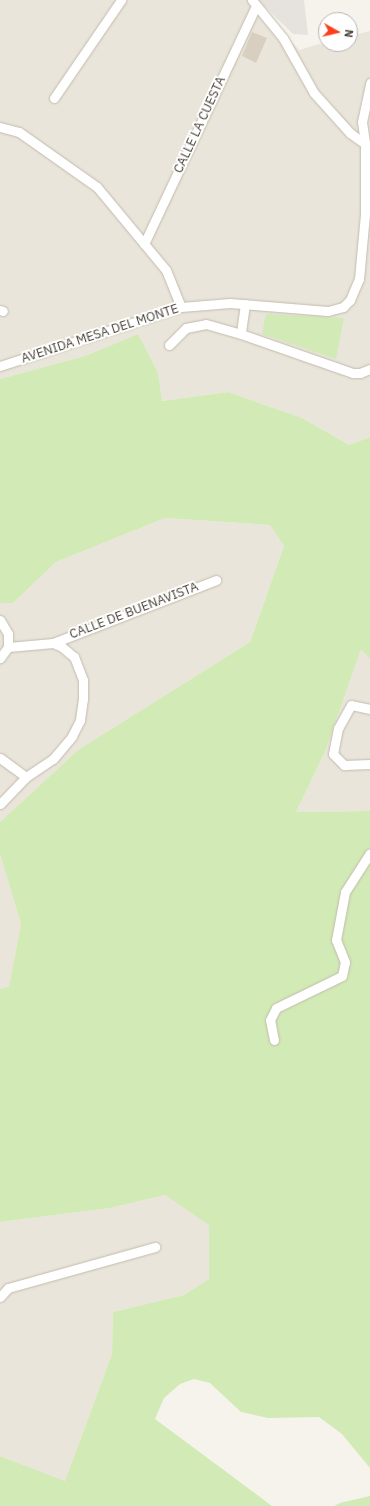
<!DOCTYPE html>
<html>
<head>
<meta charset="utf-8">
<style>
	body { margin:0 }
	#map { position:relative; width:370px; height:1506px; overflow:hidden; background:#f6f3ec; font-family:"IBM Plex Sans",sans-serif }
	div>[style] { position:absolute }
	.residential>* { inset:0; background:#eae5da }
	.industrial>* { inset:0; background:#e6e2dd }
	.green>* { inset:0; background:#d2eab5 }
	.building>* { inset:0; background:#d8cfc1 }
	.roads { filter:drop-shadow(0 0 1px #c2bbae) drop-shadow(0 0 1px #c2bbae) }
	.street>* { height:9px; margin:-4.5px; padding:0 4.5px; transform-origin:4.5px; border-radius:4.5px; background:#fff }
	span { translate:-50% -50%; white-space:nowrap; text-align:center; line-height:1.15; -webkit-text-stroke:4px #fff; paint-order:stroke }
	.street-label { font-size:13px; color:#4b4439 }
	.north { position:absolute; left:318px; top:12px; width:40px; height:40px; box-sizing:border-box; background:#fff; border:1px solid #b7b4b0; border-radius:50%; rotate:98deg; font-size:11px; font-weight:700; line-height:16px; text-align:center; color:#4b4439 }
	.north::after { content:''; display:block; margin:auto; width:14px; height:18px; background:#fc3f1d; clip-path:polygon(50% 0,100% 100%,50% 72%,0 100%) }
</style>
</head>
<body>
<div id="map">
	<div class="residential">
		<div style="clip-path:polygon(0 0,252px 0,299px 50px,326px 42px,350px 44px,350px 36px,370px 31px,370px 437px,349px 445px,302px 418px,228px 392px,162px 401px,158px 373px,138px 334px,85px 356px,0 379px)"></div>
		<div style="clip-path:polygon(165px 518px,270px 525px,284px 546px,250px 642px,78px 750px,0 822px,0 603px,13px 603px,56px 562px)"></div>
		<div style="clip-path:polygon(361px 648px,370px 659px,370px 811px,296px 812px,325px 752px)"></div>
		<div style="clip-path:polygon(0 854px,21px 924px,9px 988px,0 989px)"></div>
		<div style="clip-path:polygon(165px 1195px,209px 1224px,209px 1279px,184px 1295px,113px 1312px,112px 1354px,65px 1481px,0 1456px,0 1222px,110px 1208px)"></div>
	</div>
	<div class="industrial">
		<div style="clip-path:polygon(258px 0,304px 0,308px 35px,293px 34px)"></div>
	</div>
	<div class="green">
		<div style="clip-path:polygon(266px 314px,344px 318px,336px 359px,262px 334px)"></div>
		<div style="clip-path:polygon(138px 334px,158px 373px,162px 401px,228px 392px,302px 418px,349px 445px,370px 437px,370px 659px,361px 649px,325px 752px,296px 812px,370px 811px,370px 1468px,342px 1434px,319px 1417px,268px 1418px,241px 1412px,210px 1383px,194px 1379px,180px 1384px,164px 1398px,155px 1419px,272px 1506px,0 1506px,0 1456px,65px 1481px,112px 1354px,113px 1312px,184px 1295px,209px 1279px,209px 1225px,165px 1195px,110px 1208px,0 1222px,0 989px,9px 987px,21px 924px,0 854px,0 822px,78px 750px,250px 642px,284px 546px,270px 525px,165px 518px,56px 562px,13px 603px,0 603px,0 379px,85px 356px)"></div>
		<div style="clip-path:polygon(370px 1496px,370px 1506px,334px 1506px,340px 1503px)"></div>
	</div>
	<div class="building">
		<div style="clip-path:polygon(252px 32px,267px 38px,256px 63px,242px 56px)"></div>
	</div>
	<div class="roads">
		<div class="street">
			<div style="left:252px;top:0;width:49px;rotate:50.8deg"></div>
			<div style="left:283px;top:38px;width:63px;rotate:60.6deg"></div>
			<div style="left:314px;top:93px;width:54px;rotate:48deg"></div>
			<div style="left:350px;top:133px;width:22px;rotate:36deg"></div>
			<div style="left:54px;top:98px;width:119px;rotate:-55.6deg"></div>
			<div style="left:0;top:127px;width:20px;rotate:15deg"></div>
			<div style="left:19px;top:132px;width:95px;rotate:35.2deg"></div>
			<div style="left:97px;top:187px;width:108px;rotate:50.3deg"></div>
			<div style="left:166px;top:270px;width:40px;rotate:68deg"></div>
			<div style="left:144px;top:244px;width:263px;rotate:-64.8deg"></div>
			<div style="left:245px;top:304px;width:30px;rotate:98deg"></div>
			<div style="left:241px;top:334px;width:119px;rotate:19.2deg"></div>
			<div style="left:353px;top:373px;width:7px"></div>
			<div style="left:360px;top:373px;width:11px;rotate:-22deg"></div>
			<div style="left:0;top:310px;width:3px;rotate:18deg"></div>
			<div style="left:169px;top:345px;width:24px;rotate:-45deg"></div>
			<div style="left:186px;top:328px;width:20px;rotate:-11deg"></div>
			<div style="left:206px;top:324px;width:36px;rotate:16deg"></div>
			<div style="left:0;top:366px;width:190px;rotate:-18.1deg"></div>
			<div style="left:181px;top:307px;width:49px;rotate:-4.7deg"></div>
			<div style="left:230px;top:303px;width:98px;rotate:4.7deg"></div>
			<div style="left:328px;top:311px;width:16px;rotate:-15deg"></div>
			<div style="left:343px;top:307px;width:10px;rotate:-45deg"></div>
			<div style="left:350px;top:300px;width:23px;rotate:-67deg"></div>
			<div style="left:359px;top:279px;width:65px;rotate:-84.7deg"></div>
			<div style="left:365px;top:214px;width:71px;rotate:-90deg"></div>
			<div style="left:365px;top:143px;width:21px;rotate:-98deg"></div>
			<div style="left:362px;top:122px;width:40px;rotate:-78deg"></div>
			<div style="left:0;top:620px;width:16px;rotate:60deg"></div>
			<div style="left:8px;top:634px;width:13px;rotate:90deg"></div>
			<div style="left:8px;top:647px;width:14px;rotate:126deg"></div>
			<div style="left:53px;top:643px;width:175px;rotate:-21.1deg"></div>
			<div style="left:370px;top:709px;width:19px;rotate:-168deg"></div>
			<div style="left:351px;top:705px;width:26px;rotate:119deg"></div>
			<div style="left:338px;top:728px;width:26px;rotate:101deg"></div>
			<div style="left:333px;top:754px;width:16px;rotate:45deg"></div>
			<div style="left:344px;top:765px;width:26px;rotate:-2deg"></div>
			<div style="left:0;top:758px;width:32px;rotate:36deg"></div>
			<div style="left:0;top:804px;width:37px;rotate:-46deg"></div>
			<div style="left:26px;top:777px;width:32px;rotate:-34deg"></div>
			<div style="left:53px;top:759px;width:30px;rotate:-50deg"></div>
			<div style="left:72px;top:736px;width:18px;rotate:-63deg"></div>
			<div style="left:80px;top:720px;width:21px;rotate:-82deg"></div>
			<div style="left:83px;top:699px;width:19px;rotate:-90deg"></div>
			<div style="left:83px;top:680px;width:25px;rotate:-111deg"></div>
			<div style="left:74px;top:657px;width:16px;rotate:-140deg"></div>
			<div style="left:62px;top:647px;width:10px;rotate:-156deg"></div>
			<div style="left:53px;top:643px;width:45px;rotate:174.9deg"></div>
			<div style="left:274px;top:1040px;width:20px;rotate:-101deg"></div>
			<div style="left:270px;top:1020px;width:13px;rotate:-63deg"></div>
			<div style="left:276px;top:1008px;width:73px;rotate:-25.9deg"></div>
			<div style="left:342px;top:976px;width:14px;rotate:-78deg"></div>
			<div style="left:345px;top:962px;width:24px;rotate:-112deg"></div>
			<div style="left:336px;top:940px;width:49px;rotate:-79.4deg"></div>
			<div style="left:345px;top:892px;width:46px;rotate:-57.3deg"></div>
			<div style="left:0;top:1297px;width:12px;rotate:-48deg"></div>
			<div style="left:8px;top:1288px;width:153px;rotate:-15.6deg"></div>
		</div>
	</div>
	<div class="street-label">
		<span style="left:200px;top:125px;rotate:-65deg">CALLE LA CUESTA</span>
		<span style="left:100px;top:334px;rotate:-18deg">AVENIDA MESA DEL MONTE</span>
		<span style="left:134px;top:611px;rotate:-21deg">CALLE DE BUENAVISTA</span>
	</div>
	<div class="north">N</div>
</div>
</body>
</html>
